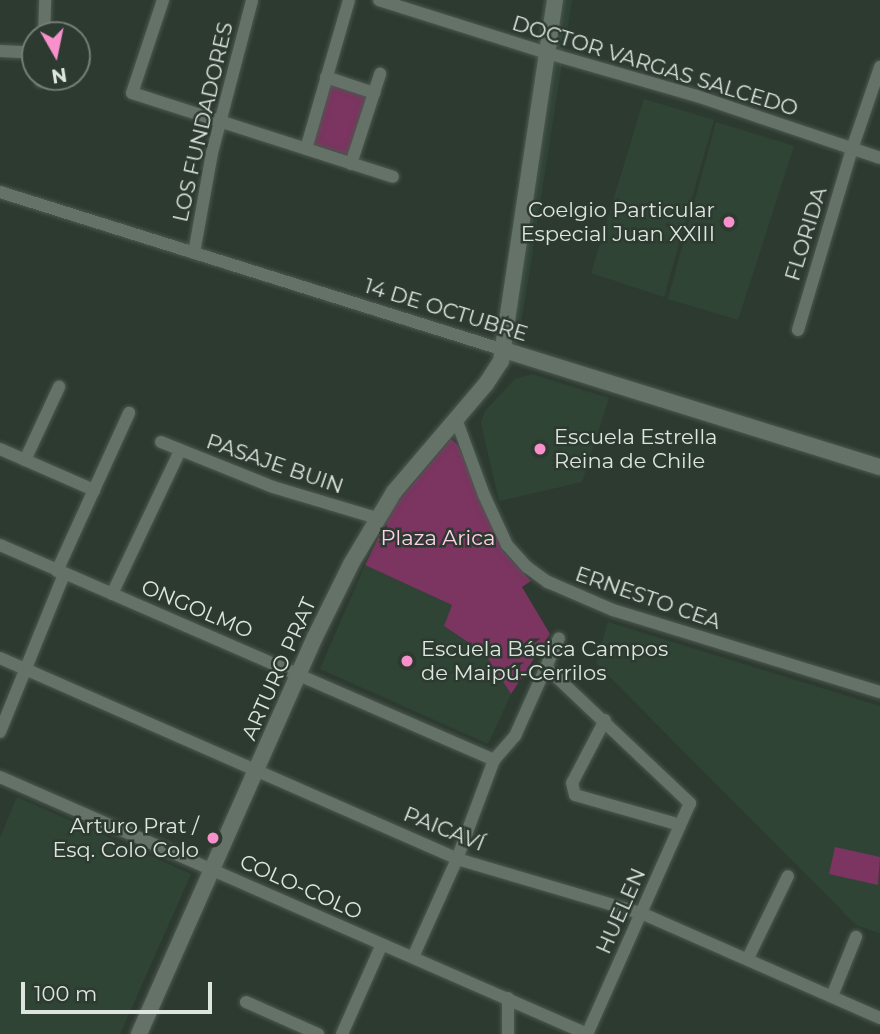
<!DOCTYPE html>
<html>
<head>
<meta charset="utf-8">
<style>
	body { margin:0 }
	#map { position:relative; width:880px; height:1034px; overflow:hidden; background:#2d3a30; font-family:Montserrat,sans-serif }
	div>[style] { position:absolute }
	.built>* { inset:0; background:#304436 }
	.green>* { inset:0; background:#7c3460 }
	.roads { filter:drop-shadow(0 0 2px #4c584f) drop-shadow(0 0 2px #4c584f) }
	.minor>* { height:12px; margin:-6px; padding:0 6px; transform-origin:6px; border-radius:6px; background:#647268 }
	.tertiary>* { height:16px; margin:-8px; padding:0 8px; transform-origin:8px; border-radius:8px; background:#647268 }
	.dots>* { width:19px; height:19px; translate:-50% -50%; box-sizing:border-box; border:4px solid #2d3a30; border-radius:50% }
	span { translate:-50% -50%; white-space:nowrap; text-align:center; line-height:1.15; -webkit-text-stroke:5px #2d3a30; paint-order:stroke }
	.street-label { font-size:21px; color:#dce5de }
	.poi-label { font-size:21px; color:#dce5de }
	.right { translate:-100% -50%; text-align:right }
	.left { translate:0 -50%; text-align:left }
	.park-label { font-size:21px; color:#fed1e9 }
	.north { position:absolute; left:21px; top:21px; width:70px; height:70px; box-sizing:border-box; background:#2d3a30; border:2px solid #737e76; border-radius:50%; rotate:171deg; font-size:19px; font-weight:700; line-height:28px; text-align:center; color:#dce5de }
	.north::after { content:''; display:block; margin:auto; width:24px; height:32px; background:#f890cc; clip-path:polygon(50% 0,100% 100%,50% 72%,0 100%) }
	.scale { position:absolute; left:21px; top:982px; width:191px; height:32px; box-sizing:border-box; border:4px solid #dce5de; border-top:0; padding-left:9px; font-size:21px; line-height:24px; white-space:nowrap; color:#dce5de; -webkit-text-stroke:5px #2d3a30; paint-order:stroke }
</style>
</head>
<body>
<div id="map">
	<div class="built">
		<div style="clip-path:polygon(544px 0,572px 0,518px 345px,496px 338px)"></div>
		<div style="clip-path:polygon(644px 99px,714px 120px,664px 297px,591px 273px)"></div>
		<div style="clip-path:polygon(716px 122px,794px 146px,738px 320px,668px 299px)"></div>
		<div style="clip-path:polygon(532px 374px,609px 398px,582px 482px,499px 501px,481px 423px,485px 411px,515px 379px)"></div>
		<div style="clip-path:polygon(365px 565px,452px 605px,444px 626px,484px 653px,511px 694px,488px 744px,320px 669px)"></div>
		<div style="clip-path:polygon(608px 622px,880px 706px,880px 933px,856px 925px,596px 663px)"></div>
		<div style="clip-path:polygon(17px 797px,191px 874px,120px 1034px,0 1034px,0 838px)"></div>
	</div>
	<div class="green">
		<div style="clip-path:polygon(331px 81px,370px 94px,348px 155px,312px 144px)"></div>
		<div style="clip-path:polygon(451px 439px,458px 445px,502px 550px,531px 581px,522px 587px,550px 634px,511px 694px,484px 653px,444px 626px,452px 605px,365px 565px,394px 506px)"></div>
		<div style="clip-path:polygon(835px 847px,880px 857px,878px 885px,829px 874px)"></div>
	</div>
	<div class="roads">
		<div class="minor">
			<div style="left:163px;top:0;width:98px;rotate:108.4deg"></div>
			<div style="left:132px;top:93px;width:274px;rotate:17.8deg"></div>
			<div style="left:379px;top:0;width:176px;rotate:17.5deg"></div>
			<div style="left:547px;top:53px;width:156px;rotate:16deg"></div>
			<div style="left:697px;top:96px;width:193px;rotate:18.7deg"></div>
			<div style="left:44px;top:35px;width:35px;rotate:-88deg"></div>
			<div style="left:0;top:51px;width:35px;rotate:3deg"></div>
			<div style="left:326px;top:77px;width:51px;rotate:18.4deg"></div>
			<div style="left:41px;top:81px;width:4px;rotate:-90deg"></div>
			<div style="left:306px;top:149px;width:155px;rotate:-73.9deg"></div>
			<div style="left:351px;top:164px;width:95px;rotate:-72.1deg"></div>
			<div style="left:0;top:192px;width:528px;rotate:17.41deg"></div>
			<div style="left:194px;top:253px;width:102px;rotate:-79.8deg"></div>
			<div style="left:212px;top:153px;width:158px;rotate:-75.3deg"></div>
			<div style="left:798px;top:330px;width:189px;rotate:-73.4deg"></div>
			<div style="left:852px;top:149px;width:87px;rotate:-71.1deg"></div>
			<div style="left:456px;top:419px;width:81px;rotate:69.8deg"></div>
			<div style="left:484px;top:495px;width:55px;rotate:65.3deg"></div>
			<div style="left:507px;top:545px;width:30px;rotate:48deg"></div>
			<div style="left:527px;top:567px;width:26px;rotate:36deg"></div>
			<div style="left:548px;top:582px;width:71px;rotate:23.3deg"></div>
			<div style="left:613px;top:610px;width:279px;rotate:17.1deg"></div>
			<div style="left:161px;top:442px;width:121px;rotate:21.9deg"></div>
			<div style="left:273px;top:487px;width:109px;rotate:16.6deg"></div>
			<div style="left:0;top:449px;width:103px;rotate:23.6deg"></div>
			<div style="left:25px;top:460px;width:81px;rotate:-65deg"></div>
			<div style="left:0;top:545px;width:539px;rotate:23.52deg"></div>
			<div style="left:57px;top:571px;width:174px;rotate:-65.5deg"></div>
			<div style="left:112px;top:594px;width:158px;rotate:-64.6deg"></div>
			<div style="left:0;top:658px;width:499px;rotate:23.7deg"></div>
			<div style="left:457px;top:859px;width:192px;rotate:16.4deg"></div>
			<div style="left:641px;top:913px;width:261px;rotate:23.7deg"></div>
			<div style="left:547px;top:668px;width:197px;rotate:43.4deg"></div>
			<div style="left:690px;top:803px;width:253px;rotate:114deg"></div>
			<div style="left:605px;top:720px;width:71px;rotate:117.6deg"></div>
			<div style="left:572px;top:783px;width:12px;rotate:76deg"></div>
			<div style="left:575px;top:795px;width:109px;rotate:15.9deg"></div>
			<div style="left:0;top:732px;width:170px;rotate:-67.9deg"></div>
			<div style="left:0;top:777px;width:641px;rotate:23.64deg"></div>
			<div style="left:413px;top:957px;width:107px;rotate:-65.8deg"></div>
			<div style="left:457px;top:859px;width:106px;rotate:-69.5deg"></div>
			<div style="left:494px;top:760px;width:32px;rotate:-49deg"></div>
			<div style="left:515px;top:736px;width:107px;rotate:-65.8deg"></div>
			<div style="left:748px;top:958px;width:91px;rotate:-64deg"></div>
			<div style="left:832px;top:996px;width:64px;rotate:-67.9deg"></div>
			<div style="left:246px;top:1002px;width:79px;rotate:24deg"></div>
			<div style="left:342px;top:1034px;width:98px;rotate:-66deg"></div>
			<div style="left:508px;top:1034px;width:36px;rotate:-90deg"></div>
		</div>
		<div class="tertiary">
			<div style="left:504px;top:350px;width:394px;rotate:17.3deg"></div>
			<div style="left:139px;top:1034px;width:434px;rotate:-66.1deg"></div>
			<div style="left:315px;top:637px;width:81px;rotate:-63.7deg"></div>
			<div style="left:351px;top:564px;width:84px;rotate:-59.2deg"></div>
			<div style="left:394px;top:492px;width:142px;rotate:-49.6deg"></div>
			<div style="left:486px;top:384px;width:27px;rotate:-57deg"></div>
			<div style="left:501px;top:361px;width:365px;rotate:-81.5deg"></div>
		</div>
	</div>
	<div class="dots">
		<div style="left:729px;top:222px;background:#f890cc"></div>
		<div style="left:540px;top:449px;background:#f890cc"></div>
		<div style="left:407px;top:661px;background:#f890cc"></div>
		<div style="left:213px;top:838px;background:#f890cc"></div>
	</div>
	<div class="street-label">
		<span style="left:655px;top:66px;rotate:17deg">DOCTOR VARGAS SALCEDO</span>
		<span style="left:203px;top:122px;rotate:-77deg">LOS FUNDADORES</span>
		<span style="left:806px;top:234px;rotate:-73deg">FLORIDA</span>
		<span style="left:446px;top:310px;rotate:17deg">14 DE OCTUBRE</span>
		<span style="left:275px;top:464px;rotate:19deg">PASAJE BUIN</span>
		<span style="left:648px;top:598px;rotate:19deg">ERNESTO CEA</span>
		<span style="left:197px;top:609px;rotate:23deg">ONGOLMO</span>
		<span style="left:279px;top:669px;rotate:-66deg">ARTURO PRAT</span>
		<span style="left:444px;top:829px;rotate:22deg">PAICAVÍ</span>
		<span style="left:301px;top:887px;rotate:24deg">COLO-COLO</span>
		<span style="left:621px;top:911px;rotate:-66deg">HUELEN</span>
	</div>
	<div class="poi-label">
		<span class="right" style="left:715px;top:222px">Coelgio Particular<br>Especial Juan XXIII</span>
		<span class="left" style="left:554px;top:449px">Escuela Estrella<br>Reina de Chile</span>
		<span class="left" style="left:421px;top:661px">Escuela Básica Campos<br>de Maipú-Cerrilos</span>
		<span class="right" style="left:199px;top:838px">Arturo Prat /<br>Esq. Colo Colo</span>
	</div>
	<div class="park-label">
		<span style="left:438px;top:538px">Plaza Arica</span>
	</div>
	<div class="north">N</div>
	<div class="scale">100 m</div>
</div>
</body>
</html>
